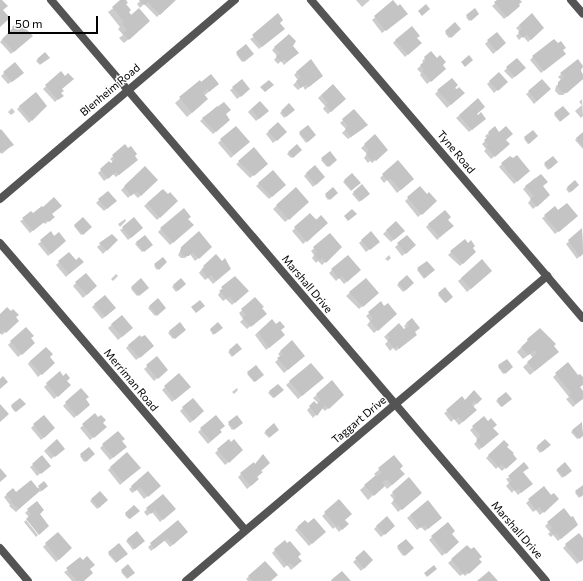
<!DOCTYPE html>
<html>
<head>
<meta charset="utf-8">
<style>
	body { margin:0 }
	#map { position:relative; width:583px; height:581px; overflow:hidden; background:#fff; font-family:Commissioner,sans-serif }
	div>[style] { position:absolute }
	.shadow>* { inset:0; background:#0003 }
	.building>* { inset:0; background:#c4c4c4 }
	.minor>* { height:8px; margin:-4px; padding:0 4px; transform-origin:4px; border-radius:4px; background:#545454 }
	span { translate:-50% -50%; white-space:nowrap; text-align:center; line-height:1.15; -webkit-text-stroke:3px #fff; paint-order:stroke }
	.street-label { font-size:11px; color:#000 }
	.scale { position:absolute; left:8px; top:16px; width:90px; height:18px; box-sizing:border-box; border:2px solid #000; border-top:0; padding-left:5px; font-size:12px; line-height:14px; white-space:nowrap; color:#000; -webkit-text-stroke:3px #fff; paint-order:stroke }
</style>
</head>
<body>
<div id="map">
	<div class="shadow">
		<div style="clip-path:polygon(124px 0,128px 12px,144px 26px,124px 43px,119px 38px,123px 35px,118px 29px,120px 27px,108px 12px)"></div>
		<div style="clip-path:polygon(141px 0,174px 0,157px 17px,144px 4px,140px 8px,137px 4px)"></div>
		<div style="clip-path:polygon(356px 0,370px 0,362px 7px)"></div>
		<div style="clip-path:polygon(499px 0,519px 0,516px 9px,504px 19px,492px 6px)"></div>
		<div style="clip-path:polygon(393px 2px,404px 16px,382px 33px,372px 20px)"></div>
		<div style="clip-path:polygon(475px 10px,478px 14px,469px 21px,466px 17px)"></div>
		<div style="clip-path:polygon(532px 15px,540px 31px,528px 42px,523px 36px,519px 40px,516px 36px,520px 32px,516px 28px)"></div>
		<div style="clip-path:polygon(18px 22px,28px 39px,11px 54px,0 42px)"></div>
		<div style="clip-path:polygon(279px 23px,280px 31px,259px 49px,250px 39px)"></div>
		<div style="clip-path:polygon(455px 24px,460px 29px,449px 38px,445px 33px)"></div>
		<div style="clip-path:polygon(416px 38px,417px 46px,405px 57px,393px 43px,396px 40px)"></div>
		<div style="clip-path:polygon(488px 41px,502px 46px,493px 54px,485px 44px)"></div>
		<div style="clip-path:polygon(246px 45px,252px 54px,242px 62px,236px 54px)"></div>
		<div style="clip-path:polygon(292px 46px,295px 55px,284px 65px,281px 61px,278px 64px,274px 60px,277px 56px,272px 50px,275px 47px)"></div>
		<div style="clip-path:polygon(562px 50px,562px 56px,541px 73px,530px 60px,533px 57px)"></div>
		<div style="clip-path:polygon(431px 52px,442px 65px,442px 72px,427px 84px,420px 75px,421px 73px,417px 69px,424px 63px,422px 61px)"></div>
		<div style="clip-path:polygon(45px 53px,48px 57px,40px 65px,36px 61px)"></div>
		<div style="clip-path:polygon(516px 59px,521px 71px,512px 79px,504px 71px)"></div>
		<div style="clip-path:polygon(577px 60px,583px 67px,580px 70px,583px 74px,583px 79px,563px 95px,559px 95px,555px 91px,556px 86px,562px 81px,558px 77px)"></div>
		<div style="clip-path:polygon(15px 63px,20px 76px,8px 84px,1px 76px)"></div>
		<div style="clip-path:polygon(297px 72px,318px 79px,305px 90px,303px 86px,298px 90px,293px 85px,298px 80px,294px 75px)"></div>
		<div style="clip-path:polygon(61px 73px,59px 98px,55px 102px,43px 89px)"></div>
		<div style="clip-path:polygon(499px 73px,506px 82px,494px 93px,487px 84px)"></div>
		<div style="clip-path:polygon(200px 81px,213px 88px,204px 96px,202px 104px,187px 117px,175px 103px)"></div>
		<div style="clip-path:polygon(233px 88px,246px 92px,237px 99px,230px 90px)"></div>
		<div style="clip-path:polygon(454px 88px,460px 96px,447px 108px,435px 94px,438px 91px)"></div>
		<div style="clip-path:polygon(529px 92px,547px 92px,534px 104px,526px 94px)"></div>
		<div style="clip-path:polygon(321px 95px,342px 102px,328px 114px,323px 109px,325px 106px,318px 98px)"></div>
		<div style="clip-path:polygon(582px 99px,583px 116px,581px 118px,575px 111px,582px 105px,579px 102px)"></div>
		<div style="clip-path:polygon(478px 100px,476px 114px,482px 121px,469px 132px,456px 118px)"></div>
		<div style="clip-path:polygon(289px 105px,293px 110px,284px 118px,280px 113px)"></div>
		<div style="clip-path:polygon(20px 106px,46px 106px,29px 123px,17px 109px)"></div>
		<div style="clip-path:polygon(217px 106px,225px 114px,226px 123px,213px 134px,200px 121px)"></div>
		<div style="clip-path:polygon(563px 107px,568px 114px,560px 122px,554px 115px)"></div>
		<div style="clip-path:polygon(12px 108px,15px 112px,11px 115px,8px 112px)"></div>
		<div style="clip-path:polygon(251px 109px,265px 114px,256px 121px,248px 112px)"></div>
		<div style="clip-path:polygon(354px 110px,364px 128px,348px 139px,342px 133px,346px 129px,340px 123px)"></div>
		<div style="clip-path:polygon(278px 123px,283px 135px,273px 143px,266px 134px)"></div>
		<div style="clip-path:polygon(307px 126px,315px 135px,306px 143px,299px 134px)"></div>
		<div style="clip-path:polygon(495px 128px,505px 140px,506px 147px,491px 159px,484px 151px,486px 149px,482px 144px,487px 139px,485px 136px)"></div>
		<div style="clip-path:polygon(0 132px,12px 145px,2px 154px,0 152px)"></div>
		<div style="clip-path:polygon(533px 132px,537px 136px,528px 144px,524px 139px)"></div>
		<div style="clip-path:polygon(583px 134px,583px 149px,575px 140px)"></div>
		<div style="clip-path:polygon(375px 136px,384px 153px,372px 163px,370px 161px,368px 163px,364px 158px,367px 154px,361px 148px)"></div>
		<div style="clip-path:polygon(221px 140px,245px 145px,231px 158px,218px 143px)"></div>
		<div style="clip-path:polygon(297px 145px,301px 150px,291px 158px,287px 154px)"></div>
		<div style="clip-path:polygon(125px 146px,134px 156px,134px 163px,116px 177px,113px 174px,104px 181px,98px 173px,109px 163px,110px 164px,113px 162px,110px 159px)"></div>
		<div style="clip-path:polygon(330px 152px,336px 160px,327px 167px,321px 160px)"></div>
		<div style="clip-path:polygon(553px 157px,557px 162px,548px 170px,544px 165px)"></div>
		<div style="clip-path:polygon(239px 162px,264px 167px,250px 178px,236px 164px)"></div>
		<div style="clip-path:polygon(502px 164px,526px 173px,514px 184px,499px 167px)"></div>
		<div style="clip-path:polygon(145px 168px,157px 180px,138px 198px,133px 193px,128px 198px,121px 190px)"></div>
		<div style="clip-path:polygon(273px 172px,282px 188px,269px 199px,256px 186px)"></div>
		<div style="clip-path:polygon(307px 173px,321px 180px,313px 187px,304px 176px)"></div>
		<div style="clip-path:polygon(352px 175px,359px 183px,351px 191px,343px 182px)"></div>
		<div style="clip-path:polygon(383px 175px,410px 182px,397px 193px,387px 180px,384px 183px,380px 178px)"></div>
		<div style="clip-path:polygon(535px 178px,542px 186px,546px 198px,533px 209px,528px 203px,531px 199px,523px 189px)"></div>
		<div style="clip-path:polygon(575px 182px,578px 185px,569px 193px,566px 189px)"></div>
		<div style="clip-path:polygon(362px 186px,368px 194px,359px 202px,352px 194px)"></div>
		<div style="clip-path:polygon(420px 187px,433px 204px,418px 217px,405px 201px)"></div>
		<div style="clip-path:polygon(296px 189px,308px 202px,285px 222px,273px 209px)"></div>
		<div style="clip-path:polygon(333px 189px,337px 193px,328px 200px,325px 196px)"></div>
		<div style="clip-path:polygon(162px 190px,168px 196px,177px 201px,157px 220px,144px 206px)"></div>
		<div style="clip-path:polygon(99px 200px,112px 204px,104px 211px,96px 203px)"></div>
		<div style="clip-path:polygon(558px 211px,574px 219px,555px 234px,542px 218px,545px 216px)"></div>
		<div style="clip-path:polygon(51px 214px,51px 219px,45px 224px,43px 222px,30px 233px,20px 221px,33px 215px)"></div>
		<div style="clip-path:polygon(310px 214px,324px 226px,303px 244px,292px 231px)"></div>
		<div style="clip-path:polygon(83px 218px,90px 227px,81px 235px,74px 226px)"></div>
		<div style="clip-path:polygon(125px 219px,126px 221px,120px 227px,118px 224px)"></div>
		<div style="clip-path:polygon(187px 219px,189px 228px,170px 245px,158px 232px,161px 229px)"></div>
		<div style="clip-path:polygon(447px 220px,449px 229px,437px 240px,426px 227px,429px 224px)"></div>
		<div style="clip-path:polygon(396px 222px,404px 231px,391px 242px,383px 234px)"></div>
		<div style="clip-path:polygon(123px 228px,139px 231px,128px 240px,120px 230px)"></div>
		<div style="clip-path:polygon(582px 230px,583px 253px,577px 259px,566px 244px)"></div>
		<div style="clip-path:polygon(51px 233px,62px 244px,48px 256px,38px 244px)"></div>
		<div style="clip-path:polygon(330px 234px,340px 247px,322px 265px,318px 261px,316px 263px,312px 258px,314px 255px,311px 251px)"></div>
		<div style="clip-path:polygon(112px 235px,116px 240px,103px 254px,97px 247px)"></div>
		<div style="clip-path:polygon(145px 236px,152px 245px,142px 252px,135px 244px)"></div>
		<div style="clip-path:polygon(407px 236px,412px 248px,402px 256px,395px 247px)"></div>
		<div style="clip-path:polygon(362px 240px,375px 245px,366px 252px,359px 243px)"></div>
		<div style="clip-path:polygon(182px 248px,208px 250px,195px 261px,190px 254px,185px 258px,181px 258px,178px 255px)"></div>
		<div style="clip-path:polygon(471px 248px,472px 255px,460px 266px,448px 255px,451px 252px)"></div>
		<div style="clip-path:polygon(69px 253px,79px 265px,66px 277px,56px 265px)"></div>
		<div style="clip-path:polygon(389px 255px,391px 258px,388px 261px,385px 259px)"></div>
		<div style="clip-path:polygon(162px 258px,166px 262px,157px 270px,154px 266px)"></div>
		<div style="clip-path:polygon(482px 261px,488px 274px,467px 292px,458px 281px)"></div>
		<div style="clip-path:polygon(222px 262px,227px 272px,213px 284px,208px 278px,205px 280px,199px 273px,204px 266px)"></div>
		<div style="clip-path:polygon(426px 262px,433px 270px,424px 279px,417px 270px)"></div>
		<div style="clip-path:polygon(332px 270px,357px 273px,344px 284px,339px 278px,336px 281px,329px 273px)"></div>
		<div style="clip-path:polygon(116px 274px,118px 276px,113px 281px,111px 279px)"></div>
		<div style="clip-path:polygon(407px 276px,413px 283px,403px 292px,397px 285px)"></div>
		<div style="clip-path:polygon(235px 278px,245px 294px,232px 305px,226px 299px,223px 301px,218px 295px,220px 292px,219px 291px)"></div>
		<div style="clip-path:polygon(366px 279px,375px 296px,359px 309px,346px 296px)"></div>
		<div style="clip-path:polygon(140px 280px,147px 288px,137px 296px,131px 289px)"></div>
		<div style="clip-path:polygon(181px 280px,184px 284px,176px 292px,172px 287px)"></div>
		<div style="clip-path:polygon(76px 283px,93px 289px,83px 298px,73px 286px)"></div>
		<div style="clip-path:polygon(445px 289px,452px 297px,445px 303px,438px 295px)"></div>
		<div style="clip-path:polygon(105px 296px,112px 311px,102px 319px,92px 307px)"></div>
		<div style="clip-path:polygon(255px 298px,261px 308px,262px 316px,247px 329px,240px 322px,243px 319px,239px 313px)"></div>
		<div style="clip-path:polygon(158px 300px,165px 308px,155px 316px,148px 308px)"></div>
		<div style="clip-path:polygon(381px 303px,393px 317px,374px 333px,367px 325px,370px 321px,366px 316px)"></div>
		<div style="clip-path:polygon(0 315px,15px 317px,15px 324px,2px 335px,0 333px)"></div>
		<div style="clip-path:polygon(122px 316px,129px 331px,118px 340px,108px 328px)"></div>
		<div style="clip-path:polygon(180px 323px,185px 330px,173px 339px,168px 333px)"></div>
		<div style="clip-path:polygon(218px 323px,222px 328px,213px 335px,210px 330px)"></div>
		<div style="clip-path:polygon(407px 323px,414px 332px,413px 337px,396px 351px,393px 348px,390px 351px,385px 344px,388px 341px,384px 337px,387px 334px,404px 331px,406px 329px,404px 326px)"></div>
		<div style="clip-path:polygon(280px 331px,281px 338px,266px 350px,255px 335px,258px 332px)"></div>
		<div style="clip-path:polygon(549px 337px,555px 344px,553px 346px,553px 356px,530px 375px,523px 367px,533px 358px,530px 354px,523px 359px,517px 352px,528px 340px)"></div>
		<div style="clip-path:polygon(30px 338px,31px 346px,18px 357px,8px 345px,11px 342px)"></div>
		<div style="clip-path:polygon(129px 345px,150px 349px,136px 360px,126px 348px)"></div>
		<div style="clip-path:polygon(237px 345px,240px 349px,232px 357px,228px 352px)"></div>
		<div style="clip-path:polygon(281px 351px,301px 358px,284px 373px,275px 362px,281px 357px,278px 354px)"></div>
		<div style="clip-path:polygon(49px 357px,51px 366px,38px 377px,28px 364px,30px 361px)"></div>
		<div style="clip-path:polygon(157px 358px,164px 372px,154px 381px,144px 369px)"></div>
		<div style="clip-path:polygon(310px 364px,319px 381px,298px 399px,286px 385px)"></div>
		<div style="clip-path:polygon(568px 364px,578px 377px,583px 379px,583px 384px,579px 387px,583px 392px,583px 398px,573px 407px,566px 399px,569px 397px,553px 377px)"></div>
		<div style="clip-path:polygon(256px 366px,263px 375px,254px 382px,247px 374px)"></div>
		<div style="clip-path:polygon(499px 366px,511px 368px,503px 374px,498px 367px)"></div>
		<div style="clip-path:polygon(179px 375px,186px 390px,172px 402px,162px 390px)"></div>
		<div style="clip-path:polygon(66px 381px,67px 388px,54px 399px,44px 387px,47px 384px)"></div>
		<div style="clip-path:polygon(332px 382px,340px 398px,325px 411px,322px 408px,313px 418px,307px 410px,314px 403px,316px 406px,319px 404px,313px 398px)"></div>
		<div style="clip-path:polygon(278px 385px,282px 390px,273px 398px,268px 393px)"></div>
		<div style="clip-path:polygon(237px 388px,238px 390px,234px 394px,232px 392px)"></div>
		<div style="clip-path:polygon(506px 393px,511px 399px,501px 407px,496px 401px)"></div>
		<div style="clip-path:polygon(20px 399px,24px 404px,15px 412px,11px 407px)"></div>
		<div style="clip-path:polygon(85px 399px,86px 407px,74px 418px,63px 406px,66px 403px)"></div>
		<div style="clip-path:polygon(481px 399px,473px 407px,473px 413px,459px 425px,454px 419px,451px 422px,444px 413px,465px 401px)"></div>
		<div style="clip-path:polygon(183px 408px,200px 414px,190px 423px,180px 411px)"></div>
		<div style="clip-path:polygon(95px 415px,102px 423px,102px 430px,90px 440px,80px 428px)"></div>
		<div style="clip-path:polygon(215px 416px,219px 430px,218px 435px,208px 444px,198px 432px)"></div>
		<div style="clip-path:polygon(237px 417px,241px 423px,232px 430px,228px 424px)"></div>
		<div style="clip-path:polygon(484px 417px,492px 428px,494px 437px,479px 450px,474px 444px,478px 440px,470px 430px)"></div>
		<div style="clip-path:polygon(581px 423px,583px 435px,577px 439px,571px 432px)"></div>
		<div style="clip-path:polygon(34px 425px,51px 431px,41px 440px,31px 428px)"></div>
		<div style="clip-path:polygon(274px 425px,278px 430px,269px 438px,264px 433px)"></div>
		<div style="clip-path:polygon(545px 440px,549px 445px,540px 453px,536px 448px)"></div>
		<div style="clip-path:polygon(121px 442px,122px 450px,110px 460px,100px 448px,103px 445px)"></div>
		<div style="clip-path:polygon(504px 442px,505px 447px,515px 459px,502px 471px,498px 467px,496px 469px,486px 458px)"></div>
		<div style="clip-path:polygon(47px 448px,61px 451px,51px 459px,44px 451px)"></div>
		<div style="clip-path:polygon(89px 448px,94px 454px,84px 462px,80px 456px)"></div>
		<div style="clip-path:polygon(218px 450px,239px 453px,225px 465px,215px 453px)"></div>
		<div style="clip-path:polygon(394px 456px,399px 469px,399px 479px,387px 489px,384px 485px,368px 500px,360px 490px,376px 476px,374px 474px)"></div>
		<div style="clip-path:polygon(253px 463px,260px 471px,255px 482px,247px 489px,238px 477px)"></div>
		<div style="clip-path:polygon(565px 464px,570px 471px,562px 478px,556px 470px)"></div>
		<div style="clip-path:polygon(33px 465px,47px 468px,37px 476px,30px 467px)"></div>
		<div style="clip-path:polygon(111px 467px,136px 471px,120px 485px,108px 470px)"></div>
		<div style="clip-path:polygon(527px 468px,522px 473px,528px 486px,518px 495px,514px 490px,512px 493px,506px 486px,509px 483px,506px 479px)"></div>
		<div style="clip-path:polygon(148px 473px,156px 489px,144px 499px,137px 490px,132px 493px,129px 489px)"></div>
		<div style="clip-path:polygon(44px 482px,47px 486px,40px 492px,39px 490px,16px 512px,9px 506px,10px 505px,4px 497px,13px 489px,16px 493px,37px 489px)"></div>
		<div style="clip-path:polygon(583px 486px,583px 494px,579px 498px,575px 493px)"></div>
		<div style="clip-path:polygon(544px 488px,551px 497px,557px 499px,540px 515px,536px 510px,533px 512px,526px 503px)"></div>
		<div style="clip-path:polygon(100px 492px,107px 500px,97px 509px,90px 501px)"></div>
		<div style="clip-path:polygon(393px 493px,418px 496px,398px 512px,391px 503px,394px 500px,390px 495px)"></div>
		<div style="clip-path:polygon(339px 501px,344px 520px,347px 524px,339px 532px,335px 527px,333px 529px,322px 516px)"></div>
		<div style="clip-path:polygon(428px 501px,438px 520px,425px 531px,421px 527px,417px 530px,407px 518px)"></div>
		<div style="clip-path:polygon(134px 506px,138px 511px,129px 519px,125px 515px)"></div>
		<div style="clip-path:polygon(147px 509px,175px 509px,160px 522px,152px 512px,147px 516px,144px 512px)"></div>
		<div style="clip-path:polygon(28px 510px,39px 514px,29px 517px,25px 513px)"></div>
		<div style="clip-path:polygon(26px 520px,38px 535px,36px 537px,24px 522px)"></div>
		<div style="clip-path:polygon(178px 521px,184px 535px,170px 547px,164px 540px,151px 551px,148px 547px)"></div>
		<div style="clip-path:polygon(305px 521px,308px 524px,325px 531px,309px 546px,295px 530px)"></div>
		<div style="clip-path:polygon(548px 523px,573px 528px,558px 541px,553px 535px,551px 537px,548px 534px,550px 532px,545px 526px)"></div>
		<div style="clip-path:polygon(377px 526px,391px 529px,381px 537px,374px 529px)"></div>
		<div style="clip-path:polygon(136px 532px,144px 541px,133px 550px,126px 541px)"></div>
		<div style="clip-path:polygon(432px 537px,455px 545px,442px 556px,429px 540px)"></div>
		<div style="clip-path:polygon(583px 539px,583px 559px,577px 564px,563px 548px,566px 545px)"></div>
		<div style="clip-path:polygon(406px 540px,413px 548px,403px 556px,397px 548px)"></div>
		<div style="clip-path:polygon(46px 544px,68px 551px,56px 562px,43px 547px)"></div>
		<div style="clip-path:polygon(119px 544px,126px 554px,116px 563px,108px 554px)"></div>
		<div style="clip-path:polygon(467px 546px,478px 559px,478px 565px,465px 576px,463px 574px,460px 576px,448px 563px)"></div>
		<div style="clip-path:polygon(275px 550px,297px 557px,298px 564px,291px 570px,287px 565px,284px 568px,272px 553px)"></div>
		<div style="clip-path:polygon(364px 552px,372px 560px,361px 571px,353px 562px)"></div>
		<div style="clip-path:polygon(82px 562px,89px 570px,83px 581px,72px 581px,64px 572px)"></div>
		<div style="clip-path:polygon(265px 562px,270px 581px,248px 581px,246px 579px)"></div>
		<div style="clip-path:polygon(128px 566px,133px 573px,127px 579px,121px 572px)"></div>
	</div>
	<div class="building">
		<div style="clip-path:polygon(0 0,2px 0,8px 6px,3px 10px,10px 18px,0 27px)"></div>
		<div style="clip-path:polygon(120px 0,126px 0,128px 3px,126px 4px,131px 10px,129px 12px,131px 15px,139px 8px,150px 21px,129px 40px,123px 33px,127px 30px,122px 24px,124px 22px,112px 7px)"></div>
		<div style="clip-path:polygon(139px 0,176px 0,160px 15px,148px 2px,144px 5px)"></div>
		<div style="clip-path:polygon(393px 0,398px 6px,400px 4px,408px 14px,386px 31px,374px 16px)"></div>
		<div style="clip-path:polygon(497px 0,520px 0,522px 2px,519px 4px,520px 6px,507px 17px,494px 2px)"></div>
		<div style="clip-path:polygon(426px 4px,430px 9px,422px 16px,418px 11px)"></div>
		<div style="clip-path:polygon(475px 8px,479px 14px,471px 21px,466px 15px)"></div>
		<div style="clip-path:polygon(278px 13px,283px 20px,280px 23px,285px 29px,262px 47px,252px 35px)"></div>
		<div style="clip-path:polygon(532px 13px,544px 28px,531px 40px,527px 34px,523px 38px,518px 32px,522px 29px,519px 25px)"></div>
		<div style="clip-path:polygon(18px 21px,33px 36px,14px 52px,2px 39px,13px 29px,12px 27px)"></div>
		<div style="clip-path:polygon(455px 22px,461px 29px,451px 38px,445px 31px)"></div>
		<div style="clip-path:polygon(412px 26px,420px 36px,417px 38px,422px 43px,408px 55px,395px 40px)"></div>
		<div style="clip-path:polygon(497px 32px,506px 43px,497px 51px,487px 40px)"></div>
		<div style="clip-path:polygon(289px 34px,296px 41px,293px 46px,299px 53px,287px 62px,285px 59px,281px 62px,276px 56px,280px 53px,274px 47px)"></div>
		<div style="clip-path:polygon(554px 39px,558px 43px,561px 41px,566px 48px,563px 50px,566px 54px,544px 71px,532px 56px)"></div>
		<div style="clip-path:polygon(246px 44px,254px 54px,244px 62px,236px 52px)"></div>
		<div style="clip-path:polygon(431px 51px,437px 58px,440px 55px,446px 62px,443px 65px,446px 69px,431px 82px,422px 71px,424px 70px,420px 65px,426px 60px,424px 57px)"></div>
		<div style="clip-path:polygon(45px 52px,50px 58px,41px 64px,37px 59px)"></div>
		<div style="clip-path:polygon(469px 55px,473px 60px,465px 67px,461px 62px)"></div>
		<div style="clip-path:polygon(517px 58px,526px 68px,515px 77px,506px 67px)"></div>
		<div style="clip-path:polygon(311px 59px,323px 76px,309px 87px,306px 84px,301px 88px,296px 81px,301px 77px,296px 72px)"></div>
		<div style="clip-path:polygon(578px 59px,583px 66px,581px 70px,583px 79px,567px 93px,562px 92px,558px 87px,558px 82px,564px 77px,560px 73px)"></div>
		<div style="clip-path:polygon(15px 62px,24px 73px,12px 82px,3px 72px)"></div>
		<div style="clip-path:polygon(61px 71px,65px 76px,68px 73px,74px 79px,62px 89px,64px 91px,61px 93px,64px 96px,58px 100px,45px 85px)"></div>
		<div style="clip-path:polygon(499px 72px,508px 82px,498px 91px,489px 81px)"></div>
		<div style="clip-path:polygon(211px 74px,219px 84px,209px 92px,207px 89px,203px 93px,208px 99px,192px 113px,179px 97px,200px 80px,201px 82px)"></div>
		<div style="clip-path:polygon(452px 78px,458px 85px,455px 88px,457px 89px,459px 87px,465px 93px,451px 105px,437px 90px)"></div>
		<div style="clip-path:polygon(242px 79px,250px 89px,241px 97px,232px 87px)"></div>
		<div style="clip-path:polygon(542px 79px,551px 89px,537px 101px,528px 91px)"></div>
		<div style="clip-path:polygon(269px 80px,274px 85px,265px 92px,260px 87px)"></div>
		<div style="clip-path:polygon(333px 84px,346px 99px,331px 112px,326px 105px,328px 103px,321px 95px)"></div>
		<div style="clip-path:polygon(36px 92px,47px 106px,32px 121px,19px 106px)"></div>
		<div style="clip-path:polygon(478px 98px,485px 107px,477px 114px,478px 115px,481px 112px,486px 119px,472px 130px,459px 115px)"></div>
		<div style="clip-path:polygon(260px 101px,269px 111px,259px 119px,251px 109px)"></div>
		<div style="clip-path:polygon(224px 102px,231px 110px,226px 114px,230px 120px,216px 132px,202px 118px)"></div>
		<div style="clip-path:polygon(289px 103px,295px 110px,286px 117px,281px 111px)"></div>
		<div style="clip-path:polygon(563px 106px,570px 114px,561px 121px,554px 113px)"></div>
		<div style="clip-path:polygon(354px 109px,368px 125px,351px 137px,345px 129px,348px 126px,342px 119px)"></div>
		<div style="clip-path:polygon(278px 122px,287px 132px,277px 141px,268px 131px)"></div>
		<div style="clip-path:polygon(308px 125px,316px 135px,308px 142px,299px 132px)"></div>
		<div style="clip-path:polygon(236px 126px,250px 142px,234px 155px,220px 139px)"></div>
		<div style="clip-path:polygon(495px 126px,499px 132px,506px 126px,513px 134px,506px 140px,510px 144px,495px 157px,486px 147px,488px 145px,484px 140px,490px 135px,488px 132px)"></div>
		<div style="clip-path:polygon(1px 129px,14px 145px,0 153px,0 130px)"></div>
		<div style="clip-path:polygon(533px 130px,538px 136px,529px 144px,524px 137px)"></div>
		<div style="clip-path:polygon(583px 132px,583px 147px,576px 138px)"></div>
		<div style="clip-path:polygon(375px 134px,388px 150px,376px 161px,374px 159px,372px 161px,366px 154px,369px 151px,364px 144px)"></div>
		<div style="clip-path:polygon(125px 144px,128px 148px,131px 146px,137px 154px,135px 156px,138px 160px,119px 175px,116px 172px,108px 179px,100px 169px,109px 161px,111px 163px,115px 159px,112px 155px)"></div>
		<div style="clip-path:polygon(297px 144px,302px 150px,293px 158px,288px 152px)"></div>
		<div style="clip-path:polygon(254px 147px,268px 164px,254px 176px,238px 161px)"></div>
		<div style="clip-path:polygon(330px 151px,337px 160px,329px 167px,321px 158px)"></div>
		<div style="clip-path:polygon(517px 155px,530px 171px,517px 182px,501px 163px,510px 156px,513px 158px)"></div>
		<div style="clip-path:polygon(553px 156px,558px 162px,550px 169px,544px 163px)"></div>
		<div style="clip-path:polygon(398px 160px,414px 179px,401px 190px,390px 178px,388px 181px,382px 174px)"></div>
		<div style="clip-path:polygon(315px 165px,325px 177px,316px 185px,306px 173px)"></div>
		<div style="clip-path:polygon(145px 166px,158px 180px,141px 196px,137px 191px,131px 196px,124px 186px)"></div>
		<div style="clip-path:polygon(273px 170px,286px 185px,272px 197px,258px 183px)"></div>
		<div style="clip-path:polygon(352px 173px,361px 183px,352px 190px,344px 180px)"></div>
		<div style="clip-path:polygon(541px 174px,548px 182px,543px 186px,550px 195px,537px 207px,530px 199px,534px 196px,525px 186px)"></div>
		<div style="clip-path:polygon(575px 180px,579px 185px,571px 192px,567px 187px)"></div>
		<div style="clip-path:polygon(362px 184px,370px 194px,361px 201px,353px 192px)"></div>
		<div style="clip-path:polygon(420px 186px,427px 194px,429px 192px,437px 201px,422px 215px,407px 197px)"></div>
		<div style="clip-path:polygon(296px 187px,309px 202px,289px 220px,276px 205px)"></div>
		<div style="clip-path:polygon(333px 187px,338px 193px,330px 200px,325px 194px)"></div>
		<div style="clip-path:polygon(163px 189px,168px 194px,170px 192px,178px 201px,160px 218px,147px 203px)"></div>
		<div style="clip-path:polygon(108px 191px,117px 201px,107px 209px,98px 199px)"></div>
		<div style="clip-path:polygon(54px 197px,62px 206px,52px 214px,55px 217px,49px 222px,47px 220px,33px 231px,22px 218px,31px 211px,33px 213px,42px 206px,43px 207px)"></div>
		<div style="clip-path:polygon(567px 203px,578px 216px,559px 232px,544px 215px,555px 206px,558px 210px)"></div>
		<div style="clip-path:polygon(184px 208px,191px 217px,188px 219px,194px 225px,173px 243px,160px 228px)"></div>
		<div style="clip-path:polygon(352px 209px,357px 214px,348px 221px,344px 216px)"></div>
		<div style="clip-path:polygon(445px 210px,451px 217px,448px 220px,454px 226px,440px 237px,428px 224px)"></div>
		<div style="clip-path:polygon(310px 213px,316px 220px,321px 215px,328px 223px,307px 242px,294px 227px)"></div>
		<div style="clip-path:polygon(83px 217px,92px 227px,83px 235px,74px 225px)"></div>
		<div style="clip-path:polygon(134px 217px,143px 228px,131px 238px,122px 227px)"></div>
		<div style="clip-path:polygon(396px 221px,405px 231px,394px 240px,386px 230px)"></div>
		<div style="clip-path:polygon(582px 228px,583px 254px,580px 257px,568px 240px)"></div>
		<div style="clip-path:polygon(51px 231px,54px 236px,59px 232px,66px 241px,51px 254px,40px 240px)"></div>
		<div style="clip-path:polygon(199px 231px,212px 247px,199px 259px,193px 252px,189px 256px,184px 256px,180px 252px,181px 247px)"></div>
		<div style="clip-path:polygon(371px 231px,380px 242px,370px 250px,361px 240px)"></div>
		<div style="clip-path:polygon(330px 233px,342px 247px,326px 263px,322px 258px,320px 261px,314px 254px,317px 252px,313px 247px)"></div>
		<div style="clip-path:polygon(112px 234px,118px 240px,107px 251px,99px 243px)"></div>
		<div style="clip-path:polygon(145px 235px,153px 245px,144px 252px,136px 242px)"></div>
		<div style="clip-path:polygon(407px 235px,416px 245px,406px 254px,397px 243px)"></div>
		<div style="clip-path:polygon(465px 239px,468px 243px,471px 240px,475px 246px,473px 248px,476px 252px,463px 264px,450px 251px)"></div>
		<div style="clip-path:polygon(69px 252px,76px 260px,79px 257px,84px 262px,69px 274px,58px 261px)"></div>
		<div style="clip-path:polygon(216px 254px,222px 261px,225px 258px,231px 269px,216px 281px,211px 275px,208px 278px,202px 270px,205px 267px,203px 266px)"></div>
		<div style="clip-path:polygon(348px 255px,361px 270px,347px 282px,342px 276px,339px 279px,331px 269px)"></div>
		<div style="clip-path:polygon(163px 257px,167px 262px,159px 270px,154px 264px)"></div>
		<div style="clip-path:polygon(482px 259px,492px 271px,471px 289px,461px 278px)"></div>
		<div style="clip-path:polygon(427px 261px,435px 270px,425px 278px,417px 268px)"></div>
		<div style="clip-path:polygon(86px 273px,97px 286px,87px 295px,75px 282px)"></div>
		<div style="clip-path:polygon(407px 275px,414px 283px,405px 291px,398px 283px)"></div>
		<div style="clip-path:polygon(235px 276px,249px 291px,235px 303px,230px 296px,227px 299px,220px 291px,223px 289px,221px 287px)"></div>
		<div style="clip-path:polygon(141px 278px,149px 288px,139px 296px,131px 287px)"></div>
		<div style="clip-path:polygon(181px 278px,186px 284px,178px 291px,173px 285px)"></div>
		<div style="clip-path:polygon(366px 278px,379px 293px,363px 307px,349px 292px)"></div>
		<div style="clip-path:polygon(445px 287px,453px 297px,446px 303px,438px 293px)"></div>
		<div style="clip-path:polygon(105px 295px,116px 308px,105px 317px,94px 304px)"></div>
		<div style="clip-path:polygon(255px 297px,264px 307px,262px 308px,267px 314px,251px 327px,243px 318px,246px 315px,241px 309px)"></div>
		<div style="clip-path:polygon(158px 298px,166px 308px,157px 316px,149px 306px)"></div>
		<div style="clip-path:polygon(200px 300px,205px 306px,196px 313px,191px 307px)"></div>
		<div style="clip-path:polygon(381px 301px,384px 306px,388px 303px,397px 314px,378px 331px,370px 321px,373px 318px,368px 312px)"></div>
		<div style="clip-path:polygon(7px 307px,11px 311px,13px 309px,19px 315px,16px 317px,19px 321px,6px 333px,4px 330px,0 334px,0 314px)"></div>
		<div style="clip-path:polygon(122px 315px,133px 328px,122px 337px,111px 324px)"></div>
		<div style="clip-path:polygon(412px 318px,420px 328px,415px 332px,417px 335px,399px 349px,397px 346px,394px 348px,387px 340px,390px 338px,387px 334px,399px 323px,404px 329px,409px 326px,406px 323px)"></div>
		<div style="clip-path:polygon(272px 319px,276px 324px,280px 321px,285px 327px,281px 330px,285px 335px,269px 348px,258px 332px)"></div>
		<div style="clip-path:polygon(180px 322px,186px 330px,175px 339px,169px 331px)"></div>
		<div style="clip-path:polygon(218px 322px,223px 328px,215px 334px,210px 329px)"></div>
		<div style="clip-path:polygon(26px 327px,34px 336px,31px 338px,35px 343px,22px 355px,10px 341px)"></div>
		<div style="clip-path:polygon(540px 328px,556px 344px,554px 346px,559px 352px,535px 371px,527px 362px,537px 353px,535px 350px,528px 355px,521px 347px,528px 341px,527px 339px)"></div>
		<div style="clip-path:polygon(140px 335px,141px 337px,145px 335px,154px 346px,140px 358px,128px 345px)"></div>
		<div style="clip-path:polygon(292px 340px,305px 356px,288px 370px,277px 358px,283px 354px,280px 351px)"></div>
		<div style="clip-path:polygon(237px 343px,242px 349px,233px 356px,229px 350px)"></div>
		<div style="clip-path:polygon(46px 347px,53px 354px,50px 357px,55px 363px,42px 375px,30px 361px)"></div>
		<div style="clip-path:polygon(157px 356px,168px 370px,158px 379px,146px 365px)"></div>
		<div style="clip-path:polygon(507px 359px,513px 367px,505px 374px,498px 365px)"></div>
		<div style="clip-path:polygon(568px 362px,578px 375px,580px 374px,583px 377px,583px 385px,580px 387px,583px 391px,583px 399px,576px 404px,569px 395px,571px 393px,555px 373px)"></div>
		<div style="clip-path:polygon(311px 363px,324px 378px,302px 396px,289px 381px)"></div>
		<div style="clip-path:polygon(256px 365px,264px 375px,255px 382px,247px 372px)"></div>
		<div style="clip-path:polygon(60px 371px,63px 376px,66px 373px,70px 378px,67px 381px,71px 385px,58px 397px,46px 383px)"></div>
		<div style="clip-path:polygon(179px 373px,191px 387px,175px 400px,164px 386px)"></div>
		<div style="clip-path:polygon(3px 376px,8px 382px,0 389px,0 379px)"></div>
		<div style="clip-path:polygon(332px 380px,344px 395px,329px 409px,325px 405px,317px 416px,309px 406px,314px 401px,317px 404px,321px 400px,316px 394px)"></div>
		<div style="clip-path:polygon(278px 384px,284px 390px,274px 398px,269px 391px)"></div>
		<div style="clip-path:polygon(81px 388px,89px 397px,86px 399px,90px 405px,77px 416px,65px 402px)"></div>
		<div style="clip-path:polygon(474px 390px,482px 399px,477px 404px,475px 401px,471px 404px,477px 410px,463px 422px,458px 417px,455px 420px,446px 410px,462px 396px,465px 400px)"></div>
		<div style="clip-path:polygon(506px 392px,512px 399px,502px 407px,497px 399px)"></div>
		<div style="clip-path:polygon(20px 398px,26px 404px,16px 412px,11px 405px)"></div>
		<div style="clip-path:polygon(193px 398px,204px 411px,193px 421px,182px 407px)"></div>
		<div style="clip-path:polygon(0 404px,9px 414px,0 422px)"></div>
		<div style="clip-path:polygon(95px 413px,98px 417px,101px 415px,106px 420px,103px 423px,107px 427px,94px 438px,82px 424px)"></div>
		<div style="clip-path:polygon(44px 415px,55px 428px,44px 438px,33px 424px)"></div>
		<div style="clip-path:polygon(216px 415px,225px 426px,220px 430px,222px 432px,211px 441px,200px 428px)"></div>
		<div style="clip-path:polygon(237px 415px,243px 423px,234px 430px,228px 422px)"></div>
		<div style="clip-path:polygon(484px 416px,488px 421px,491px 418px,497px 425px,493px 428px,499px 434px,482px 448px,476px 440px,481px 436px,472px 426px)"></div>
		<div style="clip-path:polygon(582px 422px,583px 436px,579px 439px,572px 430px)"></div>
		<div style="clip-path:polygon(274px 423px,279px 430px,270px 437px,265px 431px)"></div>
		<div style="clip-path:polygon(118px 431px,125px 439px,122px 441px,127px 447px,113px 458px,102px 444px)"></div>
		<div style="clip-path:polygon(57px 439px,65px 449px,55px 457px,47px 448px)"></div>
		<div style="clip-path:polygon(229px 439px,231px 442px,234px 439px,243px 450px,229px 463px,217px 449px)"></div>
		<div style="clip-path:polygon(545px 439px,551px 445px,542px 452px,537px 446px)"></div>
		<div style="clip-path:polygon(504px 440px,509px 445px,507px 447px,514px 453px,513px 454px,517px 459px,506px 469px,502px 464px,499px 467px,488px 455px)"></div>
		<div style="clip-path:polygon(89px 447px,95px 454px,86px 462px,80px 454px)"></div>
		<div style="clip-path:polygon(127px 452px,141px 468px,123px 482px,110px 467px)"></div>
		<div style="clip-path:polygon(263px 454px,270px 463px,261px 471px,263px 472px,257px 477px,259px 479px,251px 486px,240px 473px,254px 462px,255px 464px)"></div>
		<div style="clip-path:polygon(42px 455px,51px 466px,41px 474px,32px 464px)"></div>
		<div style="clip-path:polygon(394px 455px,403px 466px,400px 469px,405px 474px,392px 485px,387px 479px,382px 482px,385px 486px,374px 496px,364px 485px,376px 475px,377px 476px,382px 473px,378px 468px)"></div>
		<div style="clip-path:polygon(524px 462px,529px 468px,523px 472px,533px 484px,521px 493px,518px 488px,515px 491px,509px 483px,512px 480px,508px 476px)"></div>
		<div style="clip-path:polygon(565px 462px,572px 471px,564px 477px,557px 469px)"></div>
		<div style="clip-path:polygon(0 468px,7px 476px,0 482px)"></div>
		<div style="clip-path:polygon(148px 471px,161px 486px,148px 497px,140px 487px,135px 491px,131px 486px)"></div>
		<div style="clip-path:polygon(409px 477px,422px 493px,402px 510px,393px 500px,396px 497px,392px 492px)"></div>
		<div style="clip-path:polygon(31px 480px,40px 491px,19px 509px,11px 502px,12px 501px,6px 494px,13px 488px,16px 492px)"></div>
		<div style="clip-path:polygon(44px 481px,48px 486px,42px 491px,38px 486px)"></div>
		<div style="clip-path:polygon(583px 485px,583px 495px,581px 497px,575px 491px)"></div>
		<div style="clip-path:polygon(544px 486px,551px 495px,554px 493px,559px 499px,544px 513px,539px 507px,536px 510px,528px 499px)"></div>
		<div style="clip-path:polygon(100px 491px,108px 500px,99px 508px,91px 499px)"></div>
		<div style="clip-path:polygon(163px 494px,176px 509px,163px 520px,155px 510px,151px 514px,146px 508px)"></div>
		<div style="clip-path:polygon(339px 499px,352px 514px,345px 520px,349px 524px,342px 530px,339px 525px,337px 527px,324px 512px)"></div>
		<div style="clip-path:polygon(428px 500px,442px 518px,428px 529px,425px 525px,420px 528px,410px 515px)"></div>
		<div style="clip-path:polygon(37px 501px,44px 510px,40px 514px,49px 526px,39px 535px,26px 519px,31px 514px,27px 509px)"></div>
		<div style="clip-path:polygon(134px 505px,140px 511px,130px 519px,125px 513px)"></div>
		<div style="clip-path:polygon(564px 508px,571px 517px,573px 516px,578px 525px,561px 539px,556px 533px,554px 535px,550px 530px,553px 528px,547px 522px)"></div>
		<div style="clip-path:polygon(387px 516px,395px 526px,385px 535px,376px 526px)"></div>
		<div style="clip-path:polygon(314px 518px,326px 532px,312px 544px,297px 527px,305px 520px,308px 523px)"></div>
		<div style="clip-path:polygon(178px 520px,188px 532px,173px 545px,168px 538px,154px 549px,150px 543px)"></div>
		<div style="clip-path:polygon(448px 522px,455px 531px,452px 534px,459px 542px,446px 554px,431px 536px)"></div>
		<div style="clip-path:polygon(137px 531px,145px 541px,135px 549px,127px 539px)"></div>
		<div style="clip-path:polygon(58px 532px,72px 548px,59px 560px,45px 543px)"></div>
		<div style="clip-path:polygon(579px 533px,583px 538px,583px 560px,580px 562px,565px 544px)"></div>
		<div style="clip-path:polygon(406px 539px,414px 548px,405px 556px,397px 546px)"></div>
		<div style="clip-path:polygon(285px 540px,287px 543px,290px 541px,301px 554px,298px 557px,302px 561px,294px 567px,290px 563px,287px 566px,274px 549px)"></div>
		<div style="clip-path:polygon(119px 543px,128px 554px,117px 562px,108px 552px)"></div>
		<div style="clip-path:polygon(467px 545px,471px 549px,474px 547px,482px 557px,479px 559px,482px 562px,469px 574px,467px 572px,463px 574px,451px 559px)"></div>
		<div style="clip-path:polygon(364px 550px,373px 560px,364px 569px,355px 558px)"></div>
		<div style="clip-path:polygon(87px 556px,95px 565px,90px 569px,93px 573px,84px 581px,77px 581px,66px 568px,80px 557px,83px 560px)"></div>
		<div style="clip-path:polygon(265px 561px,278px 575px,271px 581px,253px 581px,248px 576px)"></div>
		<div style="clip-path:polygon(128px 564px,135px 573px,128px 578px,121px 570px)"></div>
		<div style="clip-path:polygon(434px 565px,437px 569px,427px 577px,424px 573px)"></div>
		<div style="clip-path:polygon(342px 571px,351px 581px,332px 581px,331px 580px)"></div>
		<div style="clip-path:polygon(489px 571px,498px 581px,477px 581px)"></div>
	</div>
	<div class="minor">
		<div style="left:51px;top:0;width:763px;rotate:49.57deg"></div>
		<div style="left:311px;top:0;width:418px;rotate:49.5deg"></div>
		<div style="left:571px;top:0;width:18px;rotate:49deg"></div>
		<div style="left:0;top:199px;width:308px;rotate:-40.3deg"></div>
		<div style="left:0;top:243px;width:377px;rotate:49.5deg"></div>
		<div style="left:0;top:548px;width:43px;rotate:49.7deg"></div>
		<div style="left:186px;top:581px;width:473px;rotate:-40.2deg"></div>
	</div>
	<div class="street-label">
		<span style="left:110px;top:90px;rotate:-40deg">Blenheim Road</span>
		<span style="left:456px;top:152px;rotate:50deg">Tyne Road</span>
		<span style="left:307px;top:284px;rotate:50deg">Marshall Drive</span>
		<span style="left:131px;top:380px;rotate:50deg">Merriman Road</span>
		<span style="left:359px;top:420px;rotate:-40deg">Taggart Drive</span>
		<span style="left:517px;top:530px;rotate:49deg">Marshall Drive</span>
	</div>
	<div class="scale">50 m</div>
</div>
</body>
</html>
